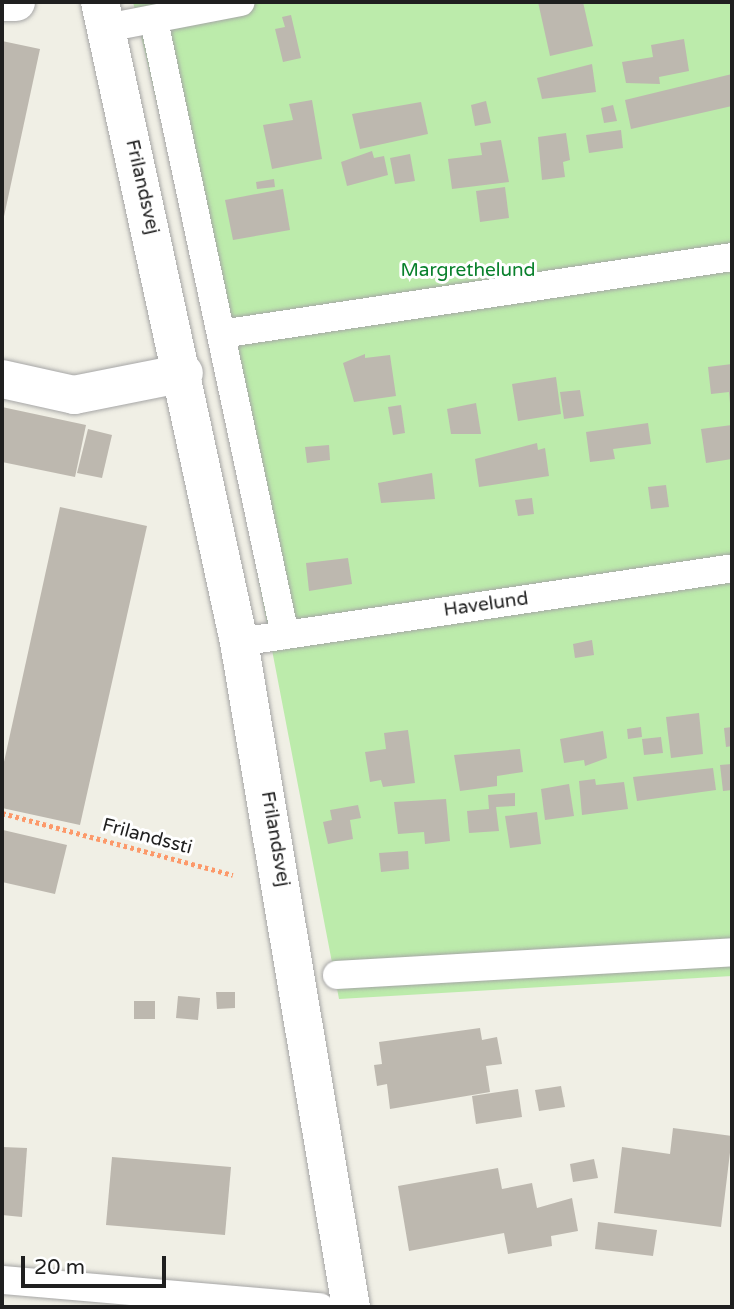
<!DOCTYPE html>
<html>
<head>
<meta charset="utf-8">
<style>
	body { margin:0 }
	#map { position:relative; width:734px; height:1309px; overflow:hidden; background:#f0efe5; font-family:"Varela Round",sans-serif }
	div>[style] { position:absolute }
	.grass>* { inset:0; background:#bcebab }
	.building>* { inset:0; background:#bdb8af }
	.path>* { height:4.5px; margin-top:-2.25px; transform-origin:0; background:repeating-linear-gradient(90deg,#fc996a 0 3.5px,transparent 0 7px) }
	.roads { filter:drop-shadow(0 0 2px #a6a6a6) drop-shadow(0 0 2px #a6a6a6) }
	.lane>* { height:28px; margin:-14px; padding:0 14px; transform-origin:14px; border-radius:14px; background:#fff }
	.street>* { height:38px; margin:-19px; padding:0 19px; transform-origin:19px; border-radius:19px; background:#fff }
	span { translate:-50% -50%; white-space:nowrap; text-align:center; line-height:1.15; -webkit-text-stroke:6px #fff; paint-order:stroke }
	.street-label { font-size:19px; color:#1f1f1f }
	.park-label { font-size:19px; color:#0a812d }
	.frame { position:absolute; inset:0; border:4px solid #1f1f1f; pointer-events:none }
	.scale { position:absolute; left:21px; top:1256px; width:145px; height:32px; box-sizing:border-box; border:4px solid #1f1f1f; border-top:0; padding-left:9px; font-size:21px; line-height:24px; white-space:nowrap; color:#1f1f1f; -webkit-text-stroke:5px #fff; paint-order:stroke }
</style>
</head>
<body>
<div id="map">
	<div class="grass">
		<div style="clip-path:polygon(133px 2px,732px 2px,732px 976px,339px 999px,211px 332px)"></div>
	</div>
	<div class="building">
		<div style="clip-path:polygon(538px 2px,583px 2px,593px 46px,550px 56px)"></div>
		<div style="clip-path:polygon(291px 15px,301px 58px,283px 62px,275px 29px,285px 27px,282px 17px)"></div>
		<div style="clip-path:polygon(684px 39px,689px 71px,659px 77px,660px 84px,626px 83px,622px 62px,653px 57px,651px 45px)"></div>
		<div style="clip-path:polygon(2px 41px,40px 49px,3px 221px,2px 220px)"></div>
		<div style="clip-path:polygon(592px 64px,596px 92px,542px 99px,537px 78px)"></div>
		<div style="clip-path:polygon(732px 74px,732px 106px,631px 129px,625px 100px)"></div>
		<div style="clip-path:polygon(312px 100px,322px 159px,272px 169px,263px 125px,293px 120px,289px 104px)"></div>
		<div style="clip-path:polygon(486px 101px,491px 123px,475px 126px,471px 105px)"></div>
		<div style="clip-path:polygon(421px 102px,428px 134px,360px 149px,352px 114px)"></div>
		<div style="clip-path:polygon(613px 105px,617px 121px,604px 123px,601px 108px)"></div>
		<div style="clip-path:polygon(621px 130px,623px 148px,589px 153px,586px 135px)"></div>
		<div style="clip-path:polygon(566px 133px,570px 160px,563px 162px,565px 177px,542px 180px,538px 137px)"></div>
		<div style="clip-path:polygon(501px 140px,509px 182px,452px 189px,448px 159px,482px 155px,480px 143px)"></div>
		<div style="clip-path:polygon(372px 151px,374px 158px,384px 156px,388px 175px,347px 186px,341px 162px)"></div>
		<div style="clip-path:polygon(410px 154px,415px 181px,395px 184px,390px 158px)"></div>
		<div style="clip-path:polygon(274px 179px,275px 187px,257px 189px,256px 182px)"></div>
		<div style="clip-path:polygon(505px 187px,509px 218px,480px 222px,476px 191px)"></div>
		<div style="clip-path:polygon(283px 189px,290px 230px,233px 240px,225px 200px)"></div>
		<div style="clip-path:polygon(365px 354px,365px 358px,390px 355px,396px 396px,354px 402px,343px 363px)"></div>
		<div style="clip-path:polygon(732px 364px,732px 403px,730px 403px,729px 392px,711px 394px,708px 367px)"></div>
		<div style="clip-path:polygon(556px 377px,561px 414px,518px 421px,512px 384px)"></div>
		<div style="clip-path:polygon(580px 390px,584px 416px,564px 419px,560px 392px)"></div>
		<div style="clip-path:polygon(476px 403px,481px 434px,451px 434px,447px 409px)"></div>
		<div style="clip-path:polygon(401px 405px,405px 433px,393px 435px,388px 407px)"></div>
		<div style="clip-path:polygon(2px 407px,86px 425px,75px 477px,2px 462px)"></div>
		<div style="clip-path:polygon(648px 423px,651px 444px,613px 449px,615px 459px,590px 462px,586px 432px)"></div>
		<div style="clip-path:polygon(732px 425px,732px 459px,706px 463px,701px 429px)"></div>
		<div style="clip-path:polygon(88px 429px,112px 435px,102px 478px,77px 473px)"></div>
		<div style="clip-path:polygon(537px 443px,538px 450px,545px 448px,549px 476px,479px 487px,475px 459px)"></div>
		<div style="clip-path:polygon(329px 445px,330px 460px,307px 463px,305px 447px)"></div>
		<div style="clip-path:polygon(432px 473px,435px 499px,381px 503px,378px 483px)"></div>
		<div style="clip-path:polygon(666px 485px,669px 507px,651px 509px,648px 487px)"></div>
		<div style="clip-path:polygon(532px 498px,534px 514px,518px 516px,515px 500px)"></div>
		<div style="clip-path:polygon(60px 507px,147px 526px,80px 825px,2px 808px,2px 771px)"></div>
		<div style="clip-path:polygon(348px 558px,352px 584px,309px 591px,306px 563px)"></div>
		<div style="clip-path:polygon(592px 640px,594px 655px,575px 658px,573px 644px)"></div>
		<div style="clip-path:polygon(699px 713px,703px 754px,671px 758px,666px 717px)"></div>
		<div style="clip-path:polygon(641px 727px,642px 737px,628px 739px,627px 729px)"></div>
		<div style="clip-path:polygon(732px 727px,732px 746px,726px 747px,724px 728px)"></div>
		<div style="clip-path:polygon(408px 730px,415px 783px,383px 787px,381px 780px,370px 782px,365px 752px,386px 749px,384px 733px)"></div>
		<div style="clip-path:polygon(603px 731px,607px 758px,585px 766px,584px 760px,564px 763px,560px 739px)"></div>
		<div style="clip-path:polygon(661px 737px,663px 753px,644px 755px,642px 739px)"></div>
		<div style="clip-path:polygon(520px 749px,523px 772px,497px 776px,497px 786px,460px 791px,454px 755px)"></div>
		<div style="clip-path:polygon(732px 764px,732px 790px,723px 791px,720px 765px)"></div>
		<div style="clip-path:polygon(713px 768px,716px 790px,637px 801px,633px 777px)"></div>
		<div style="clip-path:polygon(595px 779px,596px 785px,624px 782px,628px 809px,582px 815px,579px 781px)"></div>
		<div style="clip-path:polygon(569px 784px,574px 816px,545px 820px,541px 789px)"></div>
		<div style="clip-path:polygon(515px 793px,515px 806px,496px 807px,499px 831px,469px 833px,467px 811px,489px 809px,488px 795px)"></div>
		<div style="clip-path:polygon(446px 799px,450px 841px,425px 844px,424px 832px,398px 834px,394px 802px)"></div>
		<div style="clip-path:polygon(358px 805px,361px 818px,350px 820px,353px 839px,328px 844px,323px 822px,332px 820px,330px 810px)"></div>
		<div style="clip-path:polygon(537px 812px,541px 844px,510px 848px,505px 816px)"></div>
		<div style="clip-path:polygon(3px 830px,67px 845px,55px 894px,2px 882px)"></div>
		<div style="clip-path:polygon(408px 851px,409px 869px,381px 872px,379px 853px)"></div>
		<div style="clip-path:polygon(216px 992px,235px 992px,235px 1008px,217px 1009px)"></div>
		<div style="clip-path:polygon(178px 996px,200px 998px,198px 1020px,176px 1018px)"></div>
		<div style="clip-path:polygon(134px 1001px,155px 1001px,155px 1019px,134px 1019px)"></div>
		<div style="clip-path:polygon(480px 1028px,482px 1040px,497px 1037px,502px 1064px,486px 1066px,490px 1092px,390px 1109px,387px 1084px,377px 1086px,374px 1065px,382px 1064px,379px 1042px)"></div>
		<div style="clip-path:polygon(561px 1086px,565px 1107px,539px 1111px,535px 1090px)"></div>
		<div style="clip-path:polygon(518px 1089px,522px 1117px,476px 1124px,472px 1096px)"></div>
		<div style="clip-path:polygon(673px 1128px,732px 1136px,721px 1227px,614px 1213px,622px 1147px,670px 1154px)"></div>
		<div style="clip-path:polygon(2px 1147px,27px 1148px,22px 1217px,2px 1215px)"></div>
		<div style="clip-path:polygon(112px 1157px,231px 1167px,225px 1235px,106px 1225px)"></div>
		<div style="clip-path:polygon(594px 1159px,598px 1178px,573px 1182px,570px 1164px)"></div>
		<div style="clip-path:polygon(498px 1168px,502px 1189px,532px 1183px,537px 1208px,572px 1198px,578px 1231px,551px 1236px,552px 1246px,508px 1254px,504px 1233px,409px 1251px,398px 1186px)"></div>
		<div style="clip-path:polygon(598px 1222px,657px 1230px,653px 1256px,595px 1249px)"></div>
	</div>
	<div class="path">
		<div style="left:2px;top:813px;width:239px;rotate:15deg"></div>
	</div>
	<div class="roads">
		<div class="lane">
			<div style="left:154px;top:21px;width:628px;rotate:77.96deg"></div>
			<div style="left:106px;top:28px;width:137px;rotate:-10.9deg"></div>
			<div style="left:221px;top:334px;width:517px;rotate:-8.57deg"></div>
			<div style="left:239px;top:642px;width:499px;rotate:-8.5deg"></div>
			<div style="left:337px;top:975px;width:396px;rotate:-3.3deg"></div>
			<div style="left:2px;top:1280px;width:319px;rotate:4.9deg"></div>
		</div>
		<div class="street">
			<div style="left:2px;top:2px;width:14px"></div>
			<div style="left:100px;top:2px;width:655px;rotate:77.75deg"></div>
			<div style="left:239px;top:642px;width:674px;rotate:80.44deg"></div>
			<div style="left:2px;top:379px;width:74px;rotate:12.5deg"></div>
			<div style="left:74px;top:395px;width:112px;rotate:-11.3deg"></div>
		</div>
	</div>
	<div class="street-label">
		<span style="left:142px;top:187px;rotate:77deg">Frilandsvej</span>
		<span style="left:486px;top:605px;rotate:-8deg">Havelund</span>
		<span style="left:147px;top:837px;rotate:15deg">Frilandssti</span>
		<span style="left:275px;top:839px;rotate:80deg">Frilandsvej</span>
	</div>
	<div class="park-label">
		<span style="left:468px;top:271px">Margrethelund</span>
	</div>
	<div class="frame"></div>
	<div class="scale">20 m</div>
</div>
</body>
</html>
